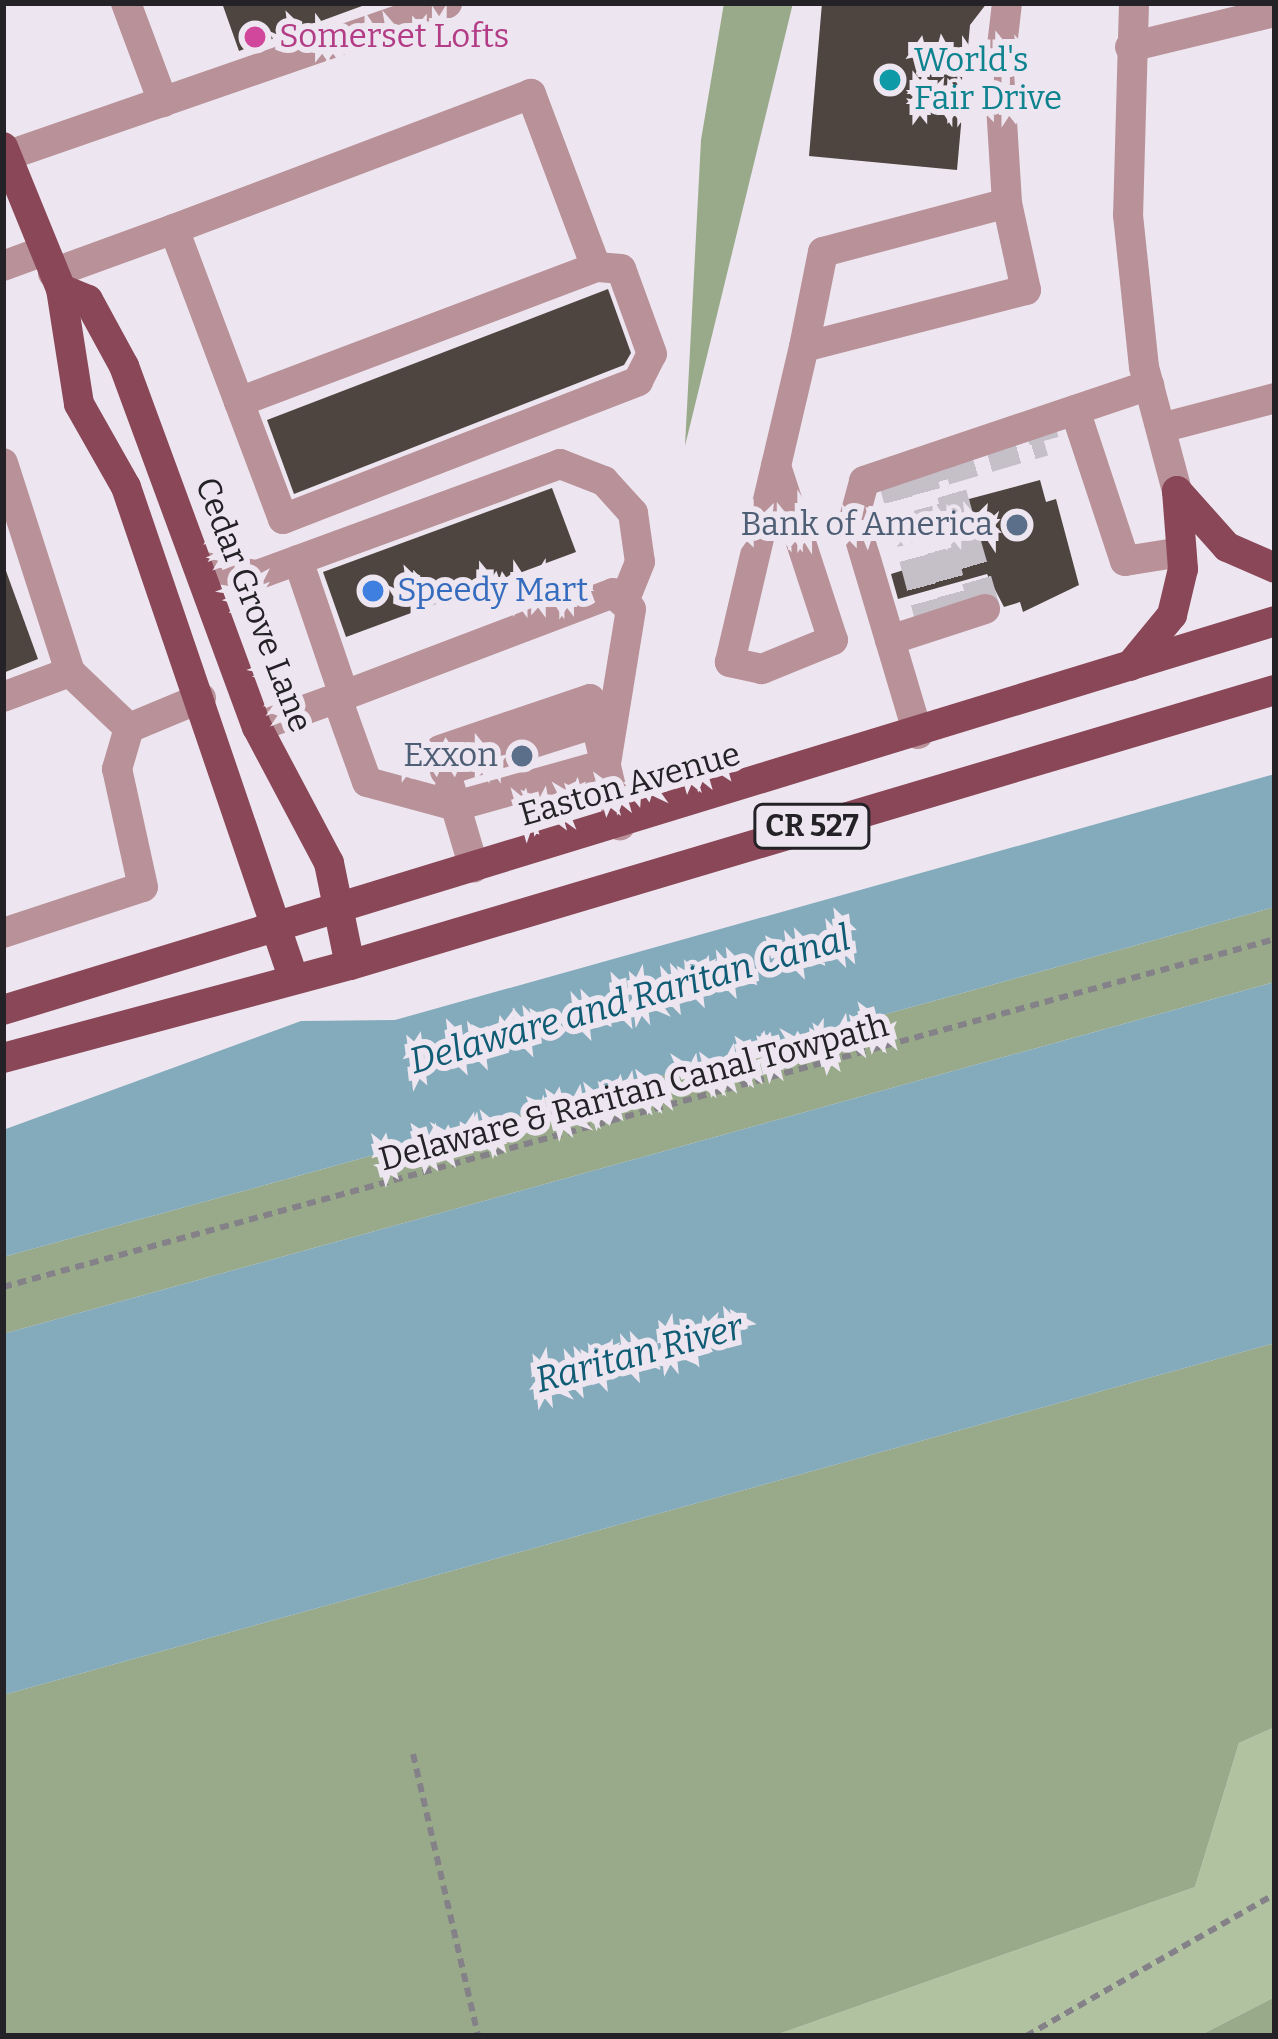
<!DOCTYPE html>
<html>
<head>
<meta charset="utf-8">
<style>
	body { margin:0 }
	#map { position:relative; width:1278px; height:2039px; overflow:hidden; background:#ede6f0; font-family:Bitter,serif }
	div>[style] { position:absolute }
	.green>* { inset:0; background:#b1c2a1 }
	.forest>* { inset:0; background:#99aa8a }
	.water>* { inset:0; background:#83abbb }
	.building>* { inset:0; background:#4e4540 }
	.minor-tunnel>* { height:30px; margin-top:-15px; transform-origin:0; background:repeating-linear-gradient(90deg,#c5bfc8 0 30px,transparent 0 45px) }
	.path>* { height:6px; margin-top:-3px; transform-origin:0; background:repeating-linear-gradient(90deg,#858188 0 9px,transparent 0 15px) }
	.minor>* { height:30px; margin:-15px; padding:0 15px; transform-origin:15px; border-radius:15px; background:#b99198 }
	.major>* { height:30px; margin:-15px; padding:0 15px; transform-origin:15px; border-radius:15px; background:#8a4757 }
	.dots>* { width:33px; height:33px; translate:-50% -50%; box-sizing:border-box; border:6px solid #ede6f0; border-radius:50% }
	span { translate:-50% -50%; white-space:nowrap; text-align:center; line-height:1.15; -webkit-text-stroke:12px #ede6f0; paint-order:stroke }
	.shield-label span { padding:3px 9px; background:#ede6f0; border:3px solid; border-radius:9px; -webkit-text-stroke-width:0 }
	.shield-label { font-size:30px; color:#242226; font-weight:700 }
	.hotel-label { font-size:33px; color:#b23c85 }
	.left { translate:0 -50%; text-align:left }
	.culture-label { font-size:33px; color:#0d838f }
	.service-label { font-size:33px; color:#4e5e75 }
	.right { translate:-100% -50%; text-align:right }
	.shop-label { font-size:33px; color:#366cbe }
	.street-label { font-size:33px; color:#242226 }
	.water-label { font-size:36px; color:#105c75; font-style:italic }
	.frame { position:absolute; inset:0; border:6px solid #242226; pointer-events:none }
</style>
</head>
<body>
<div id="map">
	<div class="green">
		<div style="clip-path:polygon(1275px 1727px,1275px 1997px,1199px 2036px,773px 2036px,1195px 1887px,1239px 1743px)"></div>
	</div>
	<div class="forest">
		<div style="clip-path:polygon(724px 3px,793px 3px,685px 446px,701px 140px)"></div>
		<div style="clip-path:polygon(1275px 907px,1275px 982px,3px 1334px,3px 1257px)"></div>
		<div style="clip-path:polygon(1275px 1343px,1275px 1727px,1239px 1743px,1195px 1887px,773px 2036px,3px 2036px,3px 1695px)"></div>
		<div style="clip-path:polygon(1275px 1997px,1275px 2036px,1199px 2036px)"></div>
	</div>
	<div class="water">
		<div style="clip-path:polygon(1275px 774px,1275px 907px,3px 1257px,3px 1130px,301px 1021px,395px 1020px)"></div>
		<div style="clip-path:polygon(1275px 982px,1275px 1343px,3px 1695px,3px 1334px)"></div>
	</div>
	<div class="building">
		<div style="clip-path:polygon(222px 3px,361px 3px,362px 6px,239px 51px)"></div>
		<div style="clip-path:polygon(822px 3px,987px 3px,970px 25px,957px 170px,809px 156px)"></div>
		<div style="clip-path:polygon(608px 289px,631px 353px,624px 365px,294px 494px,267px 420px)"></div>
		<div style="clip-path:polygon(1040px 480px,1046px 502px,1056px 499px,1079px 585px,1023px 612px,1020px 602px,1004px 607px,987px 574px,898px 599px,891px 574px,975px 548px,969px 499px)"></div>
		<div style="clip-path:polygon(552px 488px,576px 552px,346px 637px,323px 572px)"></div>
		<div style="clip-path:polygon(6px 571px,38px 659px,3px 673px,3px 572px)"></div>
	</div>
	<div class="minor-tunnel">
		<div style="left:918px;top:463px;width:160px;rotate:75.2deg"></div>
		<div style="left:891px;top:471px;width:160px;rotate:75.2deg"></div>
		<div style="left:985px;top:609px;width:145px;rotate:-106.1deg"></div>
		<div style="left:945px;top:470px;width:103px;rotate:-16.3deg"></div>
		<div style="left:1044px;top:441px;width:20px;rotate:-105deg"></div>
	</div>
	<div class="path">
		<div style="left:3px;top:1287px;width:1319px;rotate:-15.3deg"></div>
		<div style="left:413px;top:1754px;width:289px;rotate:77deg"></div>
		<div style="left:1026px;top:2036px;width:287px;rotate:-29.7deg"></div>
	</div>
	<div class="minor">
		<div style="left:126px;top:3px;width:106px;rotate:69.5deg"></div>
		<div style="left:1007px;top:3px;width:69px;rotate:96.6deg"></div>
		<div style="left:999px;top:72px;width:131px;rotate:86.5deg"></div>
		<div style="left:1007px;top:203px;width:89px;rotate:77.7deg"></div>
		<div style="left:1026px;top:290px;width:229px;rotate:165.6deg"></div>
		<div style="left:804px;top:347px;width:97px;rotate:-78.7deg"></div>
		<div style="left:823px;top:252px;width:190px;rotate:-14.9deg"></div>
		<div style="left:1134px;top:3px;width:212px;rotate:91.6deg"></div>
		<div style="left:1128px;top:215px;width:153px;rotate:84deg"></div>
		<div style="left:1144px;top:367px;width:128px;rotate:75.1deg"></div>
		<div style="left:1130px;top:47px;width:149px;rotate:-13.6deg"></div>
		<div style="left:3px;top:157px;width:470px;rotate:-19.1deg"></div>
		<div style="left:3px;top:266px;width:40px;rotate:-20.2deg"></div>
		<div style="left:53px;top:273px;width:129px;rotate:-20deg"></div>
		<div style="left:174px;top:229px;width:185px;rotate:69.4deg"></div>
		<div style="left:239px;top:402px;width:382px;rotate:-20.7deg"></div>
		<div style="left:596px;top:267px;width:185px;rotate:-110.6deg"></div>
		<div style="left:531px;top:94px;width:382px;rotate:159.3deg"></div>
		<div style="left:239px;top:402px;width:125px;rotate:69.4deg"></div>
		<div style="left:283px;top:519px;width:381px;rotate:-21.2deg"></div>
		<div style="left:638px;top:381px;width:30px;rotate:-63deg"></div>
		<div style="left:652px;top:354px;width:90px;rotate:-110deg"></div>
		<div style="left:621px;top:269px;width:25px;rotate:-175deg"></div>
		<div style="left:1075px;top:410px;width:159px;rotate:71.7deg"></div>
		<div style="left:1125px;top:561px;width:57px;rotate:-9.1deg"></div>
		<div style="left:1161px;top:428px;width:118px;rotate:-14.7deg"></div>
		<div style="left:3px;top:463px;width:219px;rotate:72.2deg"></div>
		<div style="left:70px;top:672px;width:81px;rotate:43.5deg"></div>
		<div style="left:129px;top:728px;width:78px;rotate:-22.6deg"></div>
		<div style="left:776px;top:466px;width:183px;rotate:71.9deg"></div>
		<div style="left:833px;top:640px;width:77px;rotate:157.8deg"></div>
		<div style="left:762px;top:669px;width:33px;rotate:-168deg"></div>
		<div style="left:730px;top:662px;width:324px;rotate:-76.8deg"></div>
		<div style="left:298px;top:560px;width:143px;rotate:71.2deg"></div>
		<div style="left:198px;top:566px;width:60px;rotate:8.7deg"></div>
		<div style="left:257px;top:575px;width:323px;rotate:-20.1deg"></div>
		<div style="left:560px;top:464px;width:47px;rotate:21.1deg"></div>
		<div style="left:604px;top:481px;width:43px;rotate:47.8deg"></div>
		<div style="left:633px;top:513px;width:49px;rotate:81.9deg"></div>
		<div style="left:640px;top:562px;width:38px;rotate:112deg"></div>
		<div style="left:613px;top:593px;width:24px;rotate:42deg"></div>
		<div style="left:631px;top:609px;width:157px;rotate:99.2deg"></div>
		<div style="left:606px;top:764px;width:156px;rotate:164.4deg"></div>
		<div style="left:456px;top:806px;width:92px;rotate:-164.9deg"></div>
		<div style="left:367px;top:782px;width:89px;rotate:-109.7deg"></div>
		<div style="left:337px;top:698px;width:295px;rotate:-20.8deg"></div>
		<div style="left:890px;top:640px;width:100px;rotate:-18.1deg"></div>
		<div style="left:3px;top:697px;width:72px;rotate:-20.5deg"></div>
		<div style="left:257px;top:727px;width:85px;rotate:-19.9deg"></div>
		<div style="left:918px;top:734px;width:224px;rotate:-106.6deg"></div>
		<div style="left:854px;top:519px;width:39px;rotate:-75deg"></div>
		<div style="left:864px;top:481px;width:301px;rotate:-18.6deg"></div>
		<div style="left:440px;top:750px;width:158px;rotate:-18.8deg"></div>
		<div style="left:590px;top:699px;width:130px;rotate:76.6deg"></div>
		<div style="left:445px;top:771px;width:158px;rotate:-17.6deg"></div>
		<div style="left:450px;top:787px;width:84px;rotate:73.5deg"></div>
		<div style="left:3px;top:933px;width:147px;rotate:-18.2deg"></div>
		<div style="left:143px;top:887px;width:121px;rotate:-102.4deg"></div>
		<div style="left:117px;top:769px;width:43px;rotate:-73.7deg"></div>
	</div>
	<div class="major">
		<div style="left:3px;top:147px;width:153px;rotate:67.8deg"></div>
		<div style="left:61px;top:289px;width:116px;rotate:81.1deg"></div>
		<div style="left:79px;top:404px;width:95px;rotate:60.5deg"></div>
		<div style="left:126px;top:487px;width:518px;rotate:71.18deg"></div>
		<div style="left:61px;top:289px;width:29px;rotate:22deg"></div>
		<div style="left:88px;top:300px;width:75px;rotate:61.4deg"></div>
		<div style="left:124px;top:366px;width:385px;rotate:69.8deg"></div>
		<div style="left:257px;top:727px;width:154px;rotate:62.1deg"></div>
		<div style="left:329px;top:863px;width:104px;rotate:78.4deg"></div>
		<div style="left:1177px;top:491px;width:75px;rotate:48.2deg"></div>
		<div style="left:1227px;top:547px;width:52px;rotate:23.6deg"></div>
		<div style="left:1130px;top:666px;width:66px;rotate:-50.5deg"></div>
		<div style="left:1172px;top:615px;width:47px;rotate:-76.6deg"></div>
		<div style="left:1183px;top:569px;width:78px;rotate:-94.4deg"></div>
		<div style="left:3px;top:1010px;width:1330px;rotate:-17deg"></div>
		<div style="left:3px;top:1058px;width:359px;rotate:-15deg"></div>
		<div style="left:350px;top:965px;width:965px;rotate:-16.56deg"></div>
	</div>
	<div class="dots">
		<div style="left:255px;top:37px;background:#d1479c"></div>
		<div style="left:890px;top:80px;background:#0f9aa8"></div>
		<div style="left:1017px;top:525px;background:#5c6f8a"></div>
		<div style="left:373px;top:591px;background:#3f7fe0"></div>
		<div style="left:522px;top:756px;background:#5c6f8a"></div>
	</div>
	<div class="shield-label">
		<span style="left:812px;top:826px">CR 527</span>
	</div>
	<div class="hotel-label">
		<span class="left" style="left:279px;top:37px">Somerset Lofts</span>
	</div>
	<div class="culture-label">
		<span class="left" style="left:914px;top:80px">World's<br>Fair Drive</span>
	</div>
	<div class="service-label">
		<span class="right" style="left:993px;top:525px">Bank of America</span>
		<span class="right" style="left:498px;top:756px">Exxon</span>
	</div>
	<div class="shop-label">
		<span class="left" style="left:397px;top:591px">Speedy Mart</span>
	</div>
	<div class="street-label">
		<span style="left:253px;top:605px;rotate:69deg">Cedar Grove Lane</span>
		<span style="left:630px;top:785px;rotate:-16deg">Easton Avenue</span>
		<span style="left:634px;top:1093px;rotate:-15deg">Delaware &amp; Raritan Canal Towpath</span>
	</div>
	<div class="water-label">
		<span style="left:630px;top:1000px;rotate:-16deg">Delaware and Raritan Canal</span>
		<span style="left:639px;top:1354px;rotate:-15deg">Raritan River</span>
	</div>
	<div class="frame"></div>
</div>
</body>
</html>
